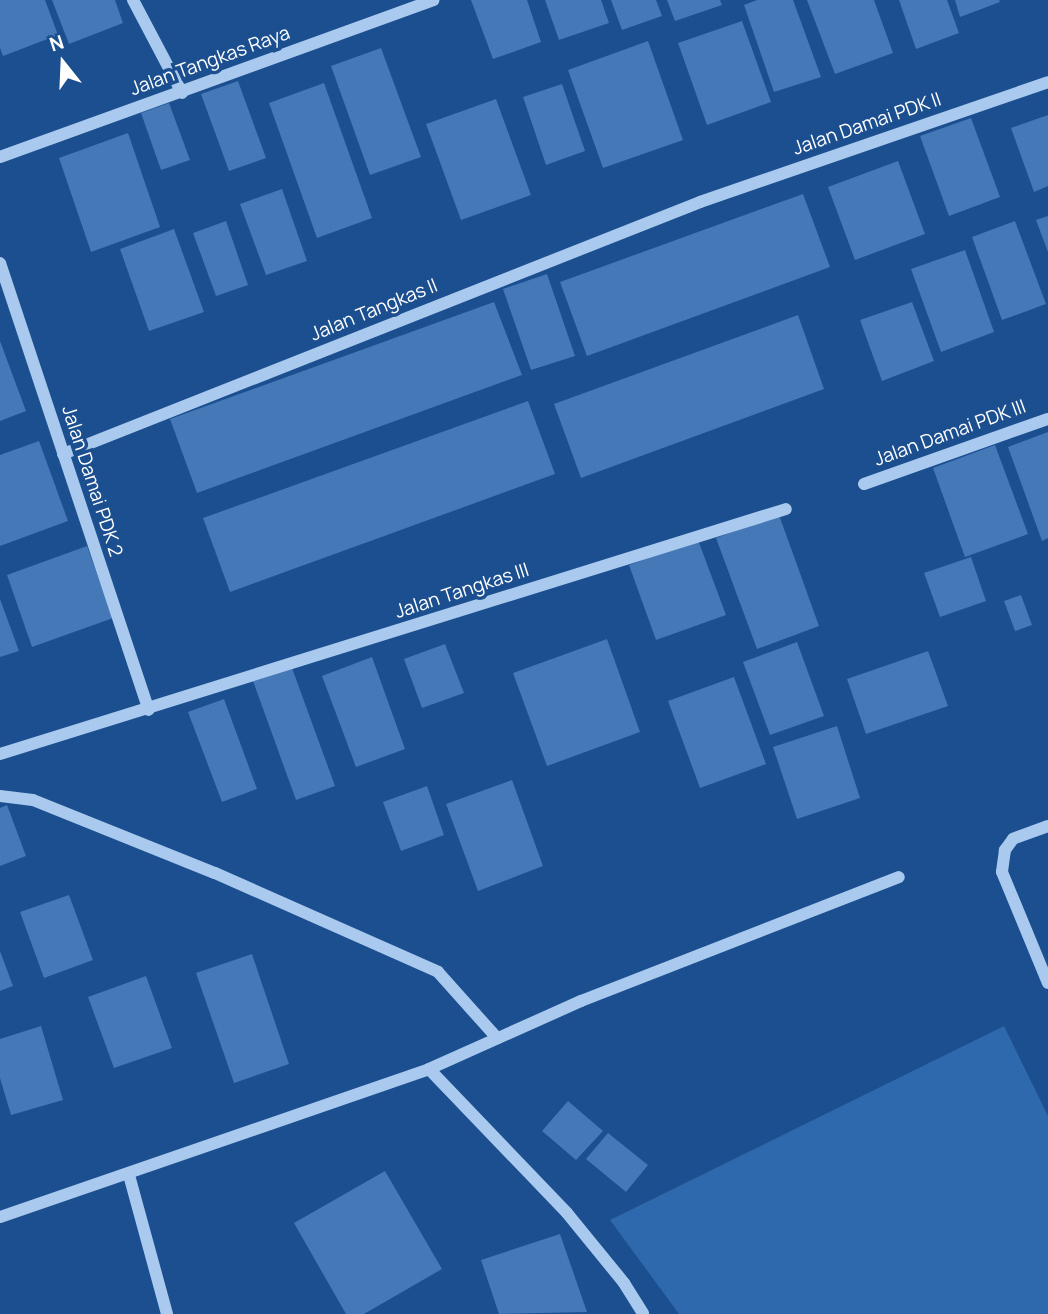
<!DOCTYPE html>
<html>
<head>
<meta charset="utf-8">
<style>
	body { margin:0 }
	#map { position:relative; width:1048px; height:1314px; overflow:hidden; background:#1b4f8f; font-family:Manrope,sans-serif }
	div>[style] { position:absolute }
	.green>* { inset:0; background:#2e69ad }
	.building>* { inset:0; background:#4478b7 }
	.minor>* { height:12px; margin:-6px; padding:0 6px; transform-origin:6px; border-radius:6px; background:#a9c9ee }
	span { translate:-50% -50%; white-space:nowrap; text-align:center; line-height:1.15; -webkit-text-stroke:7px #1b4f8f; paint-order:stroke }
	.street-label { font-size:19px; color:#fff }
	.north { position:absolute; left:28px; top:28px; width:70px; height:70px; -webkit-text-stroke:5px #1b4f8f; paint-order:stroke; rotate:342deg; font-size:19px; font-weight:700; line-height:28px; text-align:center; color:#fff }
	.north::after { content:''; display:block; margin:auto; width:24px; height:32px; background:#fff; clip-path:polygon(50% 0,100% 100%,50% 72%,0 100%) }
</style>
</head>
<body>
<div id="map">
	<div class="green">
		<div style="clip-path:polygon(1004px 1026px,1048px 1116px,1048px 1314px,679px 1314px,610px 1220px)"></div>
	</div>
	<div class="building">
		<div style="clip-path:polygon(0 0,45px 0,58px 35px,3px 56px,0 48px)"></div>
		<div style="clip-path:polygon(52px 0,115px 0,123px 23px,69px 44px)"></div>
		<div style="clip-path:polygon(471px 0,527px 0,541px 42px,493px 59px)"></div>
		<div style="clip-path:polygon(545px 0,601px 0,609px 23px,559px 40px)"></div>
		<div style="clip-path:polygon(611px 0,656px 0,662px 16px,622px 30px)"></div>
		<div style="clip-path:polygon(667px 0,720px 0,722px 5px,675px 21px)"></div>
		<div style="clip-path:polygon(757px 0,793px 0,821px 77px,774px 92px,744px 5px)"></div>
		<div style="clip-path:polygon(807px 0,874px 0,893px 53px,835px 74px)"></div>
		<div style="clip-path:polygon(899px 0,947px 0,959px 33px,916px 49px)"></div>
		<div style="clip-path:polygon(955px 0,999px 0,1000px 2px,960px 17px)"></div>
		<div style="clip-path:polygon(742px 21px,771px 102px,707px 125px,678px 43px)"></div>
		<div style="clip-path:polygon(648px 41px,683px 140px,603px 168px,568px 70px)"></div>
		<div style="clip-path:polygon(381px 48px,421px 157px,370px 175px,331px 66px)"></div>
		<div style="clip-path:polygon(238px 81px,266px 158px,229px 171px,201px 94px)"></div>
		<div style="clip-path:polygon(324px 83px,372px 218px,317px 238px,269px 103px)"></div>
		<div style="clip-path:polygon(562px 84px,585px 151px,546px 165px,523px 97px)"></div>
		<div style="clip-path:polygon(496px 99px,531px 195px,461px 220px,426px 124px)"></div>
		<div style="clip-path:polygon(169px 103px,190px 160px,161px 170px,141px 113px)"></div>
		<div style="clip-path:polygon(1048px 115px,1048px 186px,1034px 192px,1011px 128px)"></div>
		<div style="clip-path:polygon(971px 118px,1000px 197px,949px 216px,920px 136px)"></div>
		<div style="clip-path:polygon(128px 133px,160px 227px,91px 252px,59px 158px)"></div>
		<div style="clip-path:polygon(898px 161px,925px 234px,855px 260px,828px 187px)"></div>
		<div style="clip-path:polygon(282px 189px,307px 261px,266px 275px,240px 204px)"></div>
		<div style="clip-path:polygon(803px 194px,830px 267px,587px 356px,560px 282px)"></div>
		<div style="clip-path:polygon(1048px 216px,1048px 252px,1036px 220px)"></div>
		<div style="clip-path:polygon(226px 221px,248px 285px,216px 296px,193px 233px)"></div>
		<div style="clip-path:polygon(1015px 221px,1046px 304px,1002px 320px,972px 237px)"></div>
		<div style="clip-path:polygon(174px 229px,204px 312px,149px 331px,120px 249px)"></div>
		<div style="clip-path:polygon(965px 250px,994px 332px,941px 352px,911px 269px)"></div>
		<div style="clip-path:polygon(547px 274px,575px 356px,531px 370px,503px 289px)"></div>
		<div style="clip-path:polygon(494px 302px,522px 375px,197px 493px,170px 419px)"></div>
		<div style="clip-path:polygon(912px 302px,934px 361px,882px 381px,860px 320px)"></div>
		<div style="clip-path:polygon(798px 315px,824px 389px,581px 478px,554px 404px)"></div>
		<div style="clip-path:polygon(0 341px,26px 411px,0 421px)"></div>
		<div style="clip-path:polygon(528px 401px,555px 474px,230px 592px,203px 518px)"></div>
		<div style="clip-path:polygon(1048px 432px,1048px 538px,1042px 541px,1008px 447px)"></div>
		<div style="clip-path:polygon(39px 441px,68px 521px,0 546px,0 455px)"></div>
		<div style="clip-path:polygon(995px 445px,1028px 534px,965px 557px,933px 468px)"></div>
		<div style="clip-path:polygon(779px 515px,819px 626px,757px 649px,716px 538px)"></div>
		<div style="clip-path:polygon(698px 540px,726px 615px,656px 640px,629px 565px)"></div>
		<div style="clip-path:polygon(87px 546px,113px 618px,32px 647px,7px 575px)"></div>
		<div style="clip-path:polygon(971px 557px,986px 601px,940px 617px,924px 573px)"></div>
		<div style="clip-path:polygon(1021px 595px,1032px 625px,1015px 631px,1004px 601px)"></div>
		<div style="clip-path:polygon(0 599px,19px 651px,0 657px)"></div>
		<div style="clip-path:polygon(607px 639px,640px 732px,547px 766px,513px 673px)"></div>
		<div style="clip-path:polygon(797px 642px,824px 716px,770px 735px,743px 662px)"></div>
		<div style="clip-path:polygon(445px 644px,464px 693px,422px 708px,404px 659px)"></div>
		<div style="clip-path:polygon(928px 651px,948px 706px,866px 734px,847px 679px)"></div>
		<div style="clip-path:polygon(372px 657px,405px 749px,356px 767px,322px 676px)"></div>
		<div style="clip-path:polygon(292px 668px,335px 786px,296px 800px,253px 681px)"></div>
		<div style="clip-path:polygon(734px 677px,766px 764px,700px 788px,668px 701px)"></div>
		<div style="clip-path:polygon(224px 699px,257px 789px,222px 802px,188px 712px)"></div>
		<div style="clip-path:polygon(837px 726px,860px 798px,797px 819px,773px 747px)"></div>
		<div style="clip-path:polygon(512px 780px,543px 866px,478px 891px,446px 804px)"></div>
		<div style="clip-path:polygon(427px 786px,444px 835px,401px 851px,383px 802px)"></div>
		<div style="clip-path:polygon(7px 805px,26px 856px,0 866px,0 808px)"></div>
		<div style="clip-path:polygon(69px 895px,93px 960px,44px 978px,20px 912px)"></div>
		<div style="clip-path:polygon(0 951px,13px 986px,0 991px)"></div>
		<div style="clip-path:polygon(252px 954px,289px 1064px,234px 1083px,196px 973px)"></div>
		<div style="clip-path:polygon(146px 976px,172px 1048px,114px 1068px,88px 997px)"></div>
		<div style="clip-path:polygon(41px 1026px,63px 1100px,11px 1115px,0 1078px,0 1039px)"></div>
		<div style="clip-path:polygon(568px 1101px,603px 1131px,576px 1160px,542px 1131px)"></div>
		<div style="clip-path:polygon(608px 1133px,648px 1165px,626px 1192px,586px 1159px)"></div>
		<div style="clip-path:polygon(385px 1171px,442px 1269px,364px 1314px,346px 1314px,294px 1223px)"></div>
		<div style="clip-path:polygon(560px 1234px,587px 1312px,499px 1314px,481px 1260px)"></div>
	</div>
	<div class="minor">
		<div style="left:133px;top:0;width:105px;rotate:62.2deg"></div>
		<div style="left:0;top:157px;width:461px;rotate:-19.9deg"></div>
		<div style="left:0;top:263px;width:471px;rotate:71.6deg"></div>
		<div style="left:63px;top:454px;width:685px;rotate:-21.58deg"></div>
		<div style="left:700px;top:202px;width:368px;rotate:-19deg"></div>
		<div style="left:864px;top:484px;width:195px;rotate:-19.5deg"></div>
		<div style="left:0;top:754px;width:823px;rotate:-17.31deg"></div>
		<div style="left:0;top:796px;width:33px;rotate:7deg"></div>
		<div style="left:33px;top:800px;width:196px;rotate:21.9deg"></div>
		<div style="left:215px;top:873px;width:244px;rotate:23.9deg"></div>
		<div style="left:438px;top:972px;width:89px;rotate:48.2deg"></div>
		<div style="left:1048px;top:826px;width:37px;rotate:160deg"></div>
		<div style="left:1013px;top:839px;width:14px;rotate:126deg"></div>
		<div style="left:1005px;top:850px;width:22px;rotate:98deg"></div>
		<div style="left:1002px;top:872px;width:120px;rotate:67.5deg"></div>
		<div style="left:429px;top:1069px;width:199px;rotate:46.2deg"></div>
		<div style="left:567px;top:1213px;width:90px;rotate:50.8deg"></div>
		<div style="left:624px;top:1283px;width:36px;rotate:58deg"></div>
		<div style="left:129px;top:1175px;width:144px;rotate:74.7deg"></div>
		<div style="left:0;top:1217px;width:454px;rotate:-19deg"></div>
		<div style="left:429px;top:1069px;width:167px;rotate:-24.1deg"></div>
		<div style="left:581px;top:1001px;width:341px;rotate:-21.3deg"></div>
	</div>
	<div class="street-label">
		<span style="left:210px;top:61px;rotate:-20deg">Jalan Tangkas Raya</span>
		<span style="left:867px;top:124px;rotate:-19deg">Jalan Damai PDK II</span>
		<span style="left:374px;top:310px;rotate:-22deg">Jalan Tangkas II</span>
		<span style="left:950px;top:433px;rotate:-20deg">Jalan Damai PDK III</span>
		<span style="left:92px;top:481px;rotate:72deg">Jalan Damai PDK 2</span>
		<span style="left:462px;top:591px;rotate:-18deg">Jalan Tangkas III</span>
	</div>
	<div class="north">N</div>
</div>
</body>
</html>
